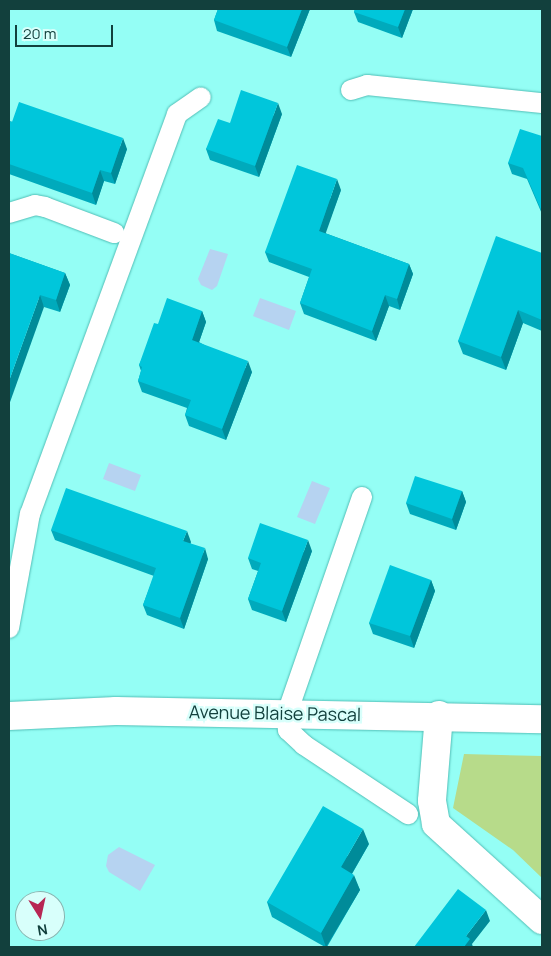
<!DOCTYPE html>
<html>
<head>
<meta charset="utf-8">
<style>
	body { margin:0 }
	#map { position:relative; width:551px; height:956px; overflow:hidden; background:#94fef5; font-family:Manrope,sans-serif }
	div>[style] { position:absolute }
	.green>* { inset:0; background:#b7db8a }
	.water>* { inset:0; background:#b6d3f1 }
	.roads { filter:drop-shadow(0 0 1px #51beb6) drop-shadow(0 0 1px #51beb6) }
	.lane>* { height:20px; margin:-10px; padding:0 10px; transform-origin:10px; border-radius:10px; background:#fff }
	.street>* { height:28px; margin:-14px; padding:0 14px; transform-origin:14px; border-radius:14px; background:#fff }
	.secondary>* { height:28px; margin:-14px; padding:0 14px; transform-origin:14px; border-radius:14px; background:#fff }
	.wall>* { inset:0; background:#00aabc }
	.shaded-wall>* { inset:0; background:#008b99 }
	.building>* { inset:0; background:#00c6db }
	span { translate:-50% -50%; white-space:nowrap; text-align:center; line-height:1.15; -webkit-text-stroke:5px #d8fffb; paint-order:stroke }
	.street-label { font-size:18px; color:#12403d }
	.frame { position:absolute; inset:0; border:10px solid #12403d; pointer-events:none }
	.north { position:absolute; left:15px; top:891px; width:50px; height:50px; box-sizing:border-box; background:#d8fffb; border:1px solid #89b3af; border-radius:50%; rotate:170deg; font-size:14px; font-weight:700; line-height:20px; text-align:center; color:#12403d }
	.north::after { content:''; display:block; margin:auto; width:18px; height:22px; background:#b72754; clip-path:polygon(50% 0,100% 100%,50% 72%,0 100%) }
	.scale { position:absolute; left:15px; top:25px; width:98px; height:22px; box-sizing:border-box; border:2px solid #12403d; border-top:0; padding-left:6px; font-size:15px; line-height:18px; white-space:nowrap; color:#12403d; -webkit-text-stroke:4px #d8fffb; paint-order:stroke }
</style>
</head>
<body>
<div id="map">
	<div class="green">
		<div style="clip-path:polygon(464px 754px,542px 756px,542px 878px,513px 850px,453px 808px)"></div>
	</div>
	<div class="water">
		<div style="clip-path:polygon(210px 249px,228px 254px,217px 286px,212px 290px,201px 285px,198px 279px)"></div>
		<div style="clip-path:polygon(260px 298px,296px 311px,289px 330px,253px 316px)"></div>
		<div style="clip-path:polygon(109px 463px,141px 475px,135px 491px,103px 479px)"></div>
		<div style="clip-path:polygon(312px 481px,330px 488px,315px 524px,297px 517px)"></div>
		<div style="clip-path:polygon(119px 847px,155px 865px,140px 891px,109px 872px,106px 866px,108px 855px)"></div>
	</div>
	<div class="roads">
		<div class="lane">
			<div style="left:351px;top:90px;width:17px;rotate:-17deg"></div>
			<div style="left:367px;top:85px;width:176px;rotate:5.9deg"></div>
			<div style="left:9px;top:213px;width:27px;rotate:-17deg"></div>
			<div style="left:35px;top:205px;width:10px;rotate:11deg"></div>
			<div style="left:45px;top:207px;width:74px;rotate:20.6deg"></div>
			<div style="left:362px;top:497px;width:229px;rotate:109.1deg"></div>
			<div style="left:287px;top:713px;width:17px;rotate:87deg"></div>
			<div style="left:288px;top:730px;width:22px;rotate:43deg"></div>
			<div style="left:304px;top:745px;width:125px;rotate:33.6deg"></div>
			<div style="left:9px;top:628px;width:116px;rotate:-79.6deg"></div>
			<div style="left:30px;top:514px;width:426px;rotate:-69.8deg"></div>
			<div style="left:177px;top:114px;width:29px;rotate:-35deg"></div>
		</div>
		<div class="street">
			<div style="left:439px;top:715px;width:86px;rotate:94.7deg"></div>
			<div style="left:432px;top:801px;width:23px;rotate:80deg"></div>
			<div style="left:436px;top:824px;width:143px;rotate:42.2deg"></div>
		</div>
		<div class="secondary">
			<div style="left:9px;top:716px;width:107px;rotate:-2.7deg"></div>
			<div style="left:116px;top:711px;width:426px;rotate:1.1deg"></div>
		</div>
	</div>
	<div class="wall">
		<div style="clip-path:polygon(218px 9px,310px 9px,291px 57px,217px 31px,214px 20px)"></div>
		<div style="clip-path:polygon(355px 9px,413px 9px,402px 38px,358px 22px,354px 12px)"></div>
		<div style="clip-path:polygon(282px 114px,259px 177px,210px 160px,206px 149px,230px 123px)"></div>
		<div style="clip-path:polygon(9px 121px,127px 149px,115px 184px,104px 181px,96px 205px,9px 174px)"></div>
		<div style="clip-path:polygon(542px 136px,542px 214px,527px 179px,512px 174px,508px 163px)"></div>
		<div style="clip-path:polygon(341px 190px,325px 233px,409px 264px,413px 274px,400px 310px,389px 306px,376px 341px,304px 314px,300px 303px,309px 277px,269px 262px,265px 252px)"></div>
		<div style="clip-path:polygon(9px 253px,65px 273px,70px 285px,60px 312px,44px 307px)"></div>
		<div style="clip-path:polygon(542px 253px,542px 331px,523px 323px,506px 370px,463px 354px,458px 341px)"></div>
		<div style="clip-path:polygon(202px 311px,206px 322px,199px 342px,252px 372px,226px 440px,189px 426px,185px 415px,187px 408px,142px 392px,138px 381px,141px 371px,139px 365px,158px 324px)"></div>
		<div style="clip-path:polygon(462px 491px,466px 502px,456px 530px,410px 514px,406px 503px)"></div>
		<div style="clip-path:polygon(51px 530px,191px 542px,190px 543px,208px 559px,184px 629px,147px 615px,143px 605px,154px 576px,55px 540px)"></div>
		<div style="clip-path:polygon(312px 551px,286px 622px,252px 610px,248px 599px,258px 571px,252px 569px,248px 558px)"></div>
		<div style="clip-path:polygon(431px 580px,435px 591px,414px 648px,373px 634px,369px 623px)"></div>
		<div style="clip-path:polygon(369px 844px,352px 874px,360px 890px,327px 947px,325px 947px,272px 917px,267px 902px)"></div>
	</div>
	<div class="shaded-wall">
		<div style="clip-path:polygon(302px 9px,310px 9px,291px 57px,287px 47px)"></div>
		<div style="clip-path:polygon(405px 9px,413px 9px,402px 38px,398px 27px)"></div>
		<div style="clip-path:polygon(278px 103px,282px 114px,259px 177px,255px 166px)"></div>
		<div style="clip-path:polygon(123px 138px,127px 149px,115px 184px,111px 173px)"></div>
		<div style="clip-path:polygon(100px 170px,104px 181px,96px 205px,92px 193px)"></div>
		<div style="clip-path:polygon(337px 179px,341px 190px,323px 241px,319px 231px)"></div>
		<div style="clip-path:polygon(409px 264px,413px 274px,400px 310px,397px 299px)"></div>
		<div style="clip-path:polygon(65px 273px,70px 285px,60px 312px,56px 300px)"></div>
		<div style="clip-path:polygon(40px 295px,44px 307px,9px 405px,9px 381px)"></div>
		<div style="clip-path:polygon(385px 295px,389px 306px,376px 341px,372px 331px)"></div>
		<div style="clip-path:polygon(518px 310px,523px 323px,506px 370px,501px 357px)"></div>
		<div style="clip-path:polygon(202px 311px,206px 322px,196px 351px,192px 340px)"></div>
		<div style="clip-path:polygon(248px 361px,252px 372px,226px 440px,222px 429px)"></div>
		<div style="clip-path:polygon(462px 491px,466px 502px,456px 530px,452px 519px)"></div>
		<div style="clip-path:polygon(187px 531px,191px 542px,187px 551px,183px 541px)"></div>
		<div style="clip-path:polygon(308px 540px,312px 551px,286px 622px,282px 611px)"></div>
		<div style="clip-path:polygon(205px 548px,208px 559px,184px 629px,180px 618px)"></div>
		<div style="clip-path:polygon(431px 580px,435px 591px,414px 648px,410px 636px)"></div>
		<div style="clip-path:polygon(363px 829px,369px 844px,347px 882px,341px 867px)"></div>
		<div style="clip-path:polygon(354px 875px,360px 890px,326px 947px,321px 933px)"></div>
		<div style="clip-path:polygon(486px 910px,490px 921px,472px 944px,473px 947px,464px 947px,466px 936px)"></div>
	</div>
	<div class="building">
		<div style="clip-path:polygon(218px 9px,302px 9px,287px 47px,214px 20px)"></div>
		<div style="clip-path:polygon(355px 9px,405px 9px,398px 27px,354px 12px)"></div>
		<div style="clip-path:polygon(241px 90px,278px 103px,255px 166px,206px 149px,218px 119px,230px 123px)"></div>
		<div style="clip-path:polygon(19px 102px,123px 138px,111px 173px,100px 170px,92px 193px,9px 164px,9px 121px,12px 122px)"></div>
		<div style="clip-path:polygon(520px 129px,542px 136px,542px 212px,523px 168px,508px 163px)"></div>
		<div style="clip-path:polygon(297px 165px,337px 179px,319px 231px,409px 264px,397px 299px,385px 295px,372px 331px,300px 303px,312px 269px,265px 252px)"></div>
		<div style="clip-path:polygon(496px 236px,542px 253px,542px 276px,541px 280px,542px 280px,542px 320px,518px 310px,501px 357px,458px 341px)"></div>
		<div style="clip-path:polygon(9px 253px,65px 273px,56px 300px,40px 295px,9px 381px)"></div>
		<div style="clip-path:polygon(167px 298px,202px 311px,192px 340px,248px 361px,222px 429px,185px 415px,191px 400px,138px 381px,142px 367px,139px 365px,154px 323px,158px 324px)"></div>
		<div style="clip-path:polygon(415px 476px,462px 491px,452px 519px,406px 503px)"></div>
		<div style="clip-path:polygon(66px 488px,187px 531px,183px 541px,205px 548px,180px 618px,143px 605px,156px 568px,51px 530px)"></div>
		<div style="clip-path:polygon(260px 523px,308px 540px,282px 611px,248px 599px,261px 563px,248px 558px)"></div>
		<div style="clip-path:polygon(390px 565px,431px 580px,410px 636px,369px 623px)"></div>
		<div style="clip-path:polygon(323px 806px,363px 829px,341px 867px,354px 875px,321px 933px,267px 902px)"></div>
		<div style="clip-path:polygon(458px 889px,486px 910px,466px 936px,470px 939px,464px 947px,414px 947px)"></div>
	</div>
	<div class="street-label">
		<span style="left:275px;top:713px;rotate:1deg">Avenue Blaise Pascal</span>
	</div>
	<div class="frame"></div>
	<div class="north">N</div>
	<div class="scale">20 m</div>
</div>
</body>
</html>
